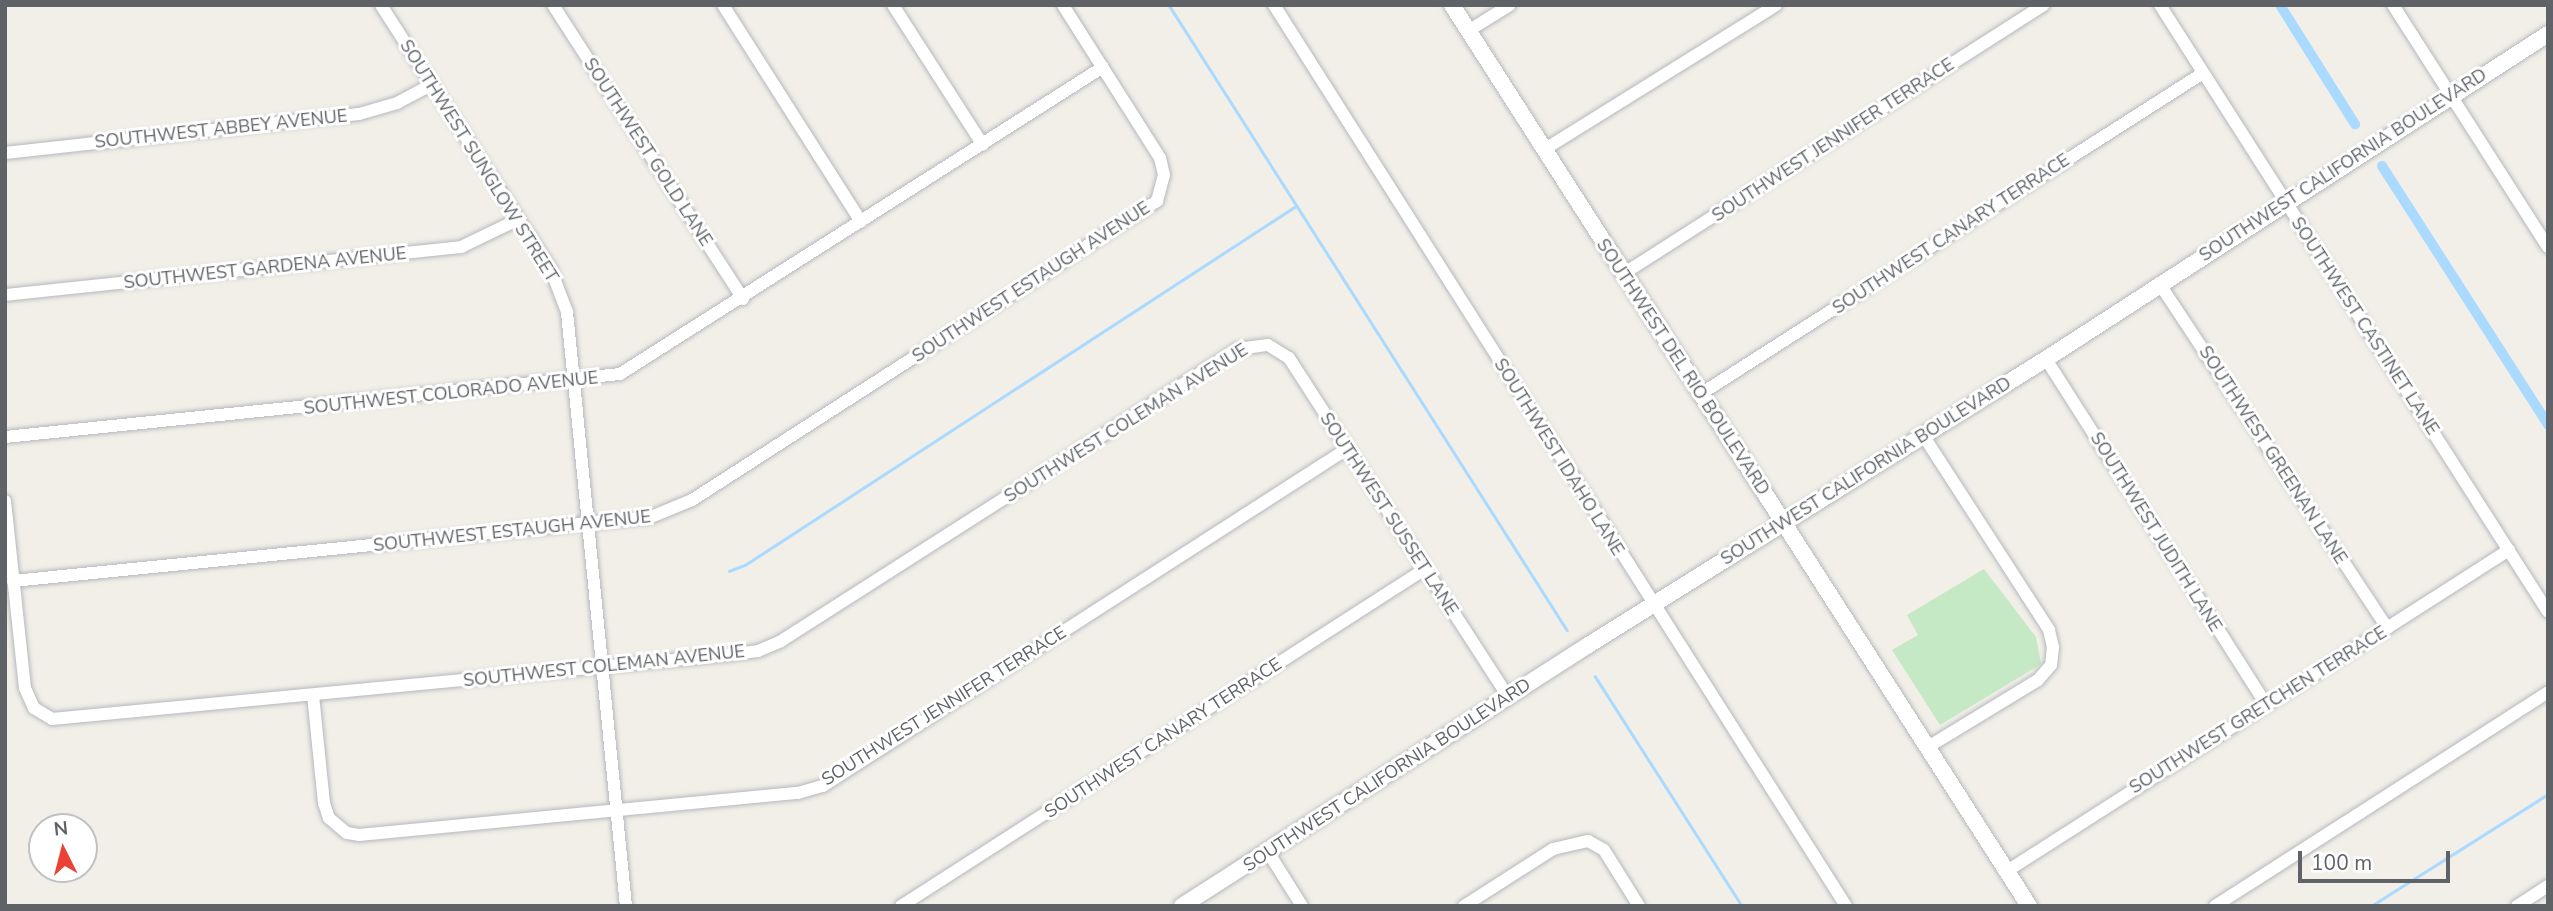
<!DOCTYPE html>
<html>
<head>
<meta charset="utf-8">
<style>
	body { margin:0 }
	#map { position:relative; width:2553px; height:911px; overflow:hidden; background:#f1efe8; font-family:"Nunito Sans",sans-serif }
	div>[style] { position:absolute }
	.green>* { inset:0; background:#c5e8c5 }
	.stream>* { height:2.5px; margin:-1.25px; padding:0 1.25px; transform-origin:1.25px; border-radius:1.25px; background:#aadaff }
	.canal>* { height:10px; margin:-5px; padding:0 5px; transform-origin:5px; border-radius:5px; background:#aadaff }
	.roads { filter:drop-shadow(0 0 2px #b5b8bc) drop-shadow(0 0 2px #b5b8bc) }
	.street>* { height:12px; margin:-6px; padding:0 6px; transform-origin:6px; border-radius:6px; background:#fff }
	.secondary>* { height:16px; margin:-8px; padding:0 8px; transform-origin:8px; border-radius:8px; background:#fff }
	span { translate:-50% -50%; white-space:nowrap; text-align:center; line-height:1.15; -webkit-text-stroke:6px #fff; paint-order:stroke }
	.street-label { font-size:18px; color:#5f6368 }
	.frame { position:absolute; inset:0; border:7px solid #5f6368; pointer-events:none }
	.north { position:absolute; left:28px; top:813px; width:70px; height:70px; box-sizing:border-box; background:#fff; border:2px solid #bfc1c3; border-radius:50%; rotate:354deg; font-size:19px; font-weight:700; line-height:28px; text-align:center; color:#5f6368 }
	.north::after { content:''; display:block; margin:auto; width:24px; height:32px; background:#ea4335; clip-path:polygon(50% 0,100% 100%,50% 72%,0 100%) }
	.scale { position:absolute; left:2298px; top:851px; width:152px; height:32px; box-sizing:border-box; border:4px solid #5f6368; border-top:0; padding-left:9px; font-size:21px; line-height:24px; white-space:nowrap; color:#5f6368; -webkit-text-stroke:5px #fff; paint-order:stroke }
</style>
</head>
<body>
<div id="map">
	<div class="green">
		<div style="clip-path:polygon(1984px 569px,2036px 637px,2041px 664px,1940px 725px,1892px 650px,1918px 635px,1907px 615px)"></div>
	</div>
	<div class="stream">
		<div style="left:1169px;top:5px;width:741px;rotate:57.51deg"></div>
		<div style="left:729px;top:571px;width:17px;rotate:-21deg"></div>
		<div style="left:745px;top:565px;width:658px;rotate:-33.09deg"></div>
		<div style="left:1595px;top:676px;width:273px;rotate:57.4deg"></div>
		<div style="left:2371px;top:906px;width:209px;rotate:-32.3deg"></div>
	</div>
	<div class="canal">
		<div style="left:2280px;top:5px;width:141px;rotate:57.8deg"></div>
		<div style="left:2382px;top:166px;width:308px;rotate:57.3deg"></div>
	</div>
	<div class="roads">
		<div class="street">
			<div style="left:381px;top:5px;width:315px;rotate:57.3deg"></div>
			<div style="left:551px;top:270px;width:45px;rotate:69.1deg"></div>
			<div style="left:567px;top:312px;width:597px;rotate:84.33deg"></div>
			<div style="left:553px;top:5px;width:350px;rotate:57.1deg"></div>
			<div style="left:723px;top:5px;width:257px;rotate:57.5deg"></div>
			<div style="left:893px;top:5px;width:166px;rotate:57.3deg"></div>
			<div style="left:1274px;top:5px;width:1067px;rotate:57.59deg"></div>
			<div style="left:2160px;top:5px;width:720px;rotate:57.41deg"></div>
			<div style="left:2393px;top:5px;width:287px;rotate:57.4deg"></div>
			<div style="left:1468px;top:31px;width:49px;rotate:-31.8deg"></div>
			<div style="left:1545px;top:149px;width:272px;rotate:-31.9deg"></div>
			<div style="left:5px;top:153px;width:356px;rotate:-6.3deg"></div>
			<div style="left:359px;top:114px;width:40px;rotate:-16deg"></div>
			<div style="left:397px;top:103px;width:38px;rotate:-28deg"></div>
			<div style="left:1623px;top:274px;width:499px;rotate:-32.6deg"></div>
			<div style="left:2159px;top:283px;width:414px;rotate:56.5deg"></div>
			<div style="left:5px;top:295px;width:459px;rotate:-6deg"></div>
			<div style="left:461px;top:247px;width:64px;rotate:-25.8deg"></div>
			<div style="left:2046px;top:359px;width:409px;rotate:57.5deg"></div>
			<div style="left:1699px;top:395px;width:598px;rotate:-32.57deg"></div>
			<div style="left:1923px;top:435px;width:232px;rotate:57.1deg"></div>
			<div style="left:2049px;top:630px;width:17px;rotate:77deg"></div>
			<div style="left:2053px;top:647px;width:18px;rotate:96deg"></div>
			<div style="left:2051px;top:665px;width:20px;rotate:131deg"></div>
			<div style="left:2038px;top:680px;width:129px;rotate:148.7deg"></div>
			<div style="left:5px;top:437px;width:618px;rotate:-5.85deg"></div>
			<div style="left:620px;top:374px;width:572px;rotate:-32.44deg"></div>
			<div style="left:5px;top:501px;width:188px;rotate:83.9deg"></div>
			<div style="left:25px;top:688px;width:22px;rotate:66deg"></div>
			<div style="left:34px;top:708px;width:21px;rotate:31deg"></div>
			<div style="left:52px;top:719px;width:677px;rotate:-5.42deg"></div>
			<div style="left:726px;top:655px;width:32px;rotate:-7deg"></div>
			<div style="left:758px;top:651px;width:25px;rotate:-23deg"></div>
			<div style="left:781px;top:641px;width:542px;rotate:-32.58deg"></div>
			<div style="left:1238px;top:349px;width:30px;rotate:-8deg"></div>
			<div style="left:1268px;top:345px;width:25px;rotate:32deg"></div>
			<div style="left:1289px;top:358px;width:404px;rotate:57.1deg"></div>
			<div style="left:13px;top:581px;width:641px;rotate:-5.73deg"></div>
			<div style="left:651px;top:517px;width:44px;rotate:-22.5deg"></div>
			<div style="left:692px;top:500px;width:553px;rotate:-32.74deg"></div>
			<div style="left:1157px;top:201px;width:27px;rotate:-75deg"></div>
			<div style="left:1164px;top:175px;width:17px;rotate:-103deg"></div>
			<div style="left:1160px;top:158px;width:181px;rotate:-122.4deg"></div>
			<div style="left:313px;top:695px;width:109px;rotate:84.2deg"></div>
			<div style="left:324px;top:803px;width:16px;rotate:72deg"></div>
			<div style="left:329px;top:818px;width:23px;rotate:40deg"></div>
			<div style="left:347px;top:833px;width:12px;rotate:9deg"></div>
			<div style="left:359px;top:835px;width:441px;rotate:-5.5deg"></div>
			<div style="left:798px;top:793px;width:26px;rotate:-16deg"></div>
			<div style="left:823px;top:786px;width:623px;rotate:-32.75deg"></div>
			<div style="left:1268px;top:852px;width:64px;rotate:57.8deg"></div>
			<div style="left:2007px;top:871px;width:596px;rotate:-32.6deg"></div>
			<div style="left:901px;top:906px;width:623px;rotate:-32.75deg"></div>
			<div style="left:1464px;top:906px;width:106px;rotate:-32.6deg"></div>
			<div style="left:1553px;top:849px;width:36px;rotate:-13deg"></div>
			<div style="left:1588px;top:841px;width:18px;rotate:29deg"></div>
			<div style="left:1604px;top:850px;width:66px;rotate:58deg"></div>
			<div style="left:2215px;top:906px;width:396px;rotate:-32.7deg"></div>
			<div style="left:2517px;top:906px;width:37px;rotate:-33deg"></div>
		</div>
		<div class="secondary">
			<div style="left:1452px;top:5px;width:1070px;rotate:57.36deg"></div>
			<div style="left:1182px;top:906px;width:481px;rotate:-32.7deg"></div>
			<div style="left:1587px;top:646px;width:541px;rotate:-32.02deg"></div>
			<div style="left:2046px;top:359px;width:598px;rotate:-32.92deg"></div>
		</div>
	</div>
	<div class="street-label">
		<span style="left:221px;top:129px;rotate:-6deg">SOUTHWEST ABBEY AVENUE</span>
		<span style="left:1833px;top:140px;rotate:-33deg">SOUTHWEST JENNIFER TERRACE</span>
		<span style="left:648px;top:152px;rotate:57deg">SOUTHWEST GOLD LANE</span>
		<span style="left:479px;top:161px;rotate:58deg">SOUTHWEST SUNGLOW STREET</span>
		<span style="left:2343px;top:165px;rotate:-33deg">SOUTHWEST CALIFORNIA BOULEVARD</span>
		<span style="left:1951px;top:234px;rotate:-33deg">SOUTHWEST CANARY TERRACE</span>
		<span style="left:265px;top:268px;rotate:-6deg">SOUTHWEST GARDENA AVENUE</span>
		<span style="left:1031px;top:282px;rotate:-33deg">SOUTHWEST ESTAUGH AVENUE</span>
		<span style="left:2365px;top:326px;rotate:57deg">SOUTHWEST CASTINET LANE</span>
		<span style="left:1683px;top:367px;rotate:57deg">SOUTHWEST DEL RIO BOULEVARD</span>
		<span style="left:451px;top:393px;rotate:-6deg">SOUTHWEST COLORADO AVENUE</span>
		<span style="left:1126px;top:423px;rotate:-32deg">SOUTHWEST COLEMAN AVENUE</span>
		<span style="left:2273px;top:455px;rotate:57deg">SOUTHWEST GREENAN LANE</span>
		<span style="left:1559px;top:457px;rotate:58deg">SOUTHWEST IDAHO LANE</span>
		<span style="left:1866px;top:471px;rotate:-32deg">SOUTHWEST CALIFORNIA BOULEVARD</span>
		<span style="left:1389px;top:514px;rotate:57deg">SOUTHWEST SUSSET LANE</span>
		<span style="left:512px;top:531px;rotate:-6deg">SOUTHWEST ESTAUGH AVENUE</span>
		<span style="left:2156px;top:532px;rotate:58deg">SOUTHWEST JUDITH LANE</span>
		<span style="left:604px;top:666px;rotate:-6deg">SOUTHWEST COLEMAN AVENUE</span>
		<span style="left:944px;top:706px;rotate:-32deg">SOUTHWEST JENNIFER TERRACE</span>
		<span style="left:2258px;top:710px;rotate:-32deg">SOUTHWEST GRETCHEN TERRACE</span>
		<span style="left:1163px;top:738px;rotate:-33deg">SOUTHWEST CANARY TERRACE</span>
		<span style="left:1387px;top:775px;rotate:-33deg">SOUTHWEST CALIFORNIA BOULEVARD</span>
	</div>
	<div class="frame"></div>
	<div class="north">N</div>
	<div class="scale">100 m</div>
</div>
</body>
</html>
